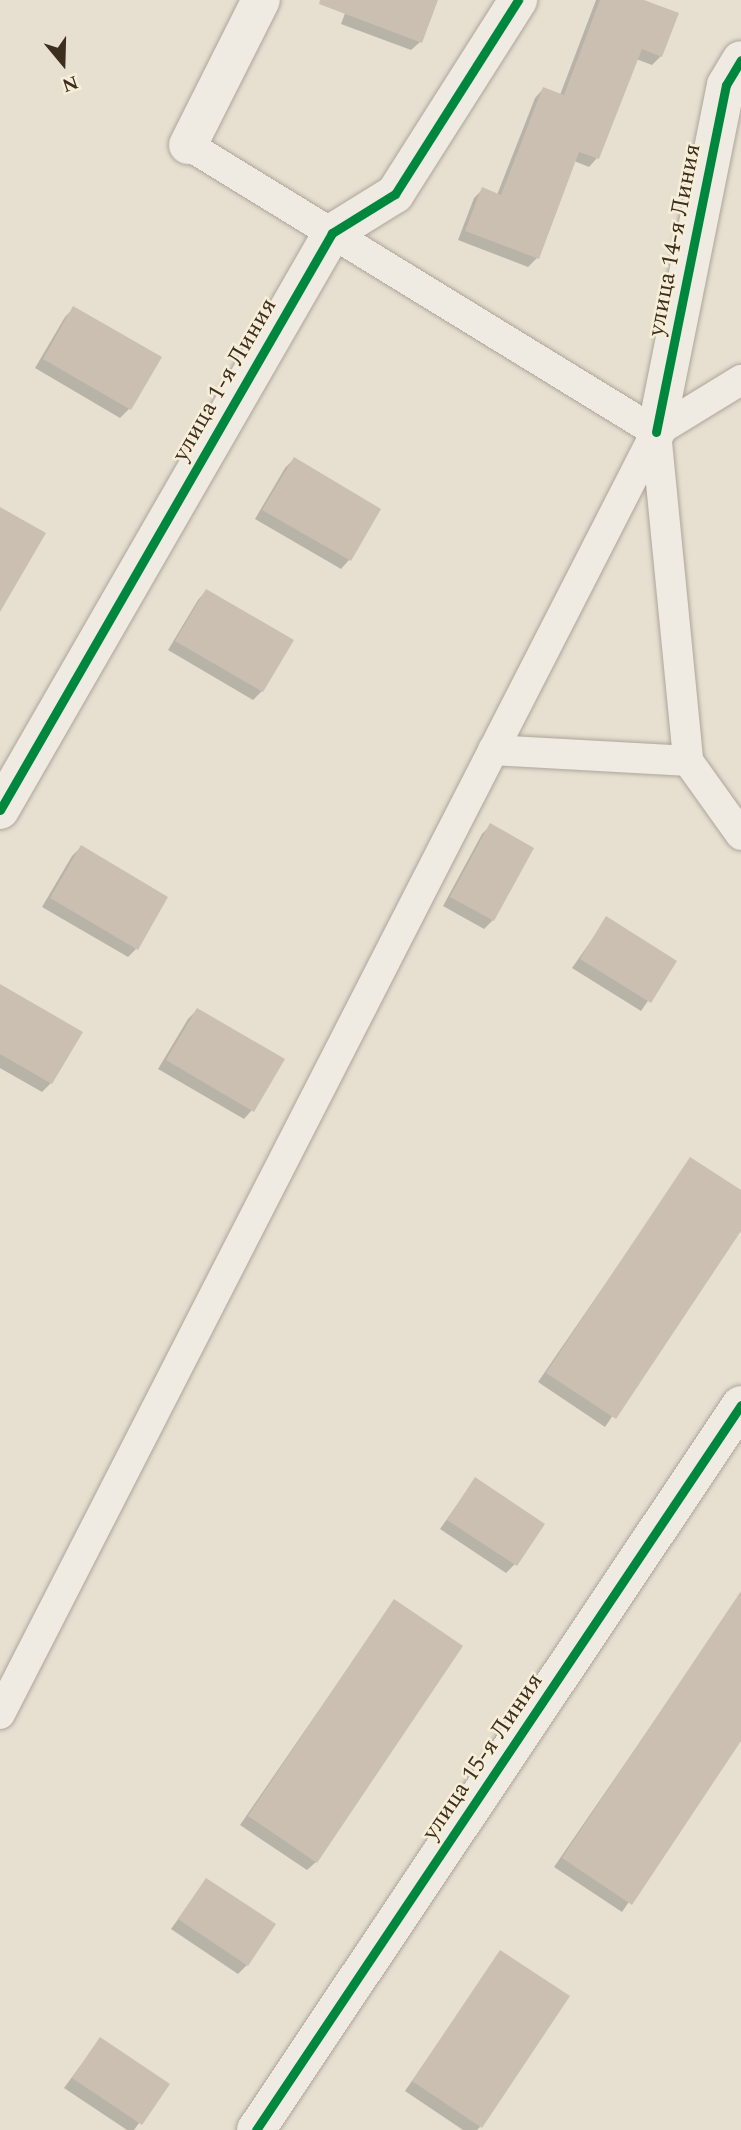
<!DOCTYPE html>
<html>
<head>
<meta charset="utf-8">
<style>
	body { margin:0 }
	#map { position:relative; width:741px; height:2130px; overflow:hidden; background:#e7e0d1; font-family:Spectral,serif }
	div>[style] { position:absolute }
	.shadow>* { inset:0; background:#0003 }
	.building>* { inset:0; background:#cbbfb2 }
	.roads { filter:drop-shadow(0 0 2px #ada599) drop-shadow(0 0 2px #ada599) }
	.service>* { height:30px; margin:-15px; padding:0 15px; transform-origin:15px; border-radius:15px; background:#efebe3 }
	.minor>* { height:38px; margin:-19px; padding:0 19px; transform-origin:19px; border-radius:19px; background:#efebe3 }
	.cycleway>* { height:9px; margin:-4.5px; padding:0 4.5px; transform-origin:4.5px; border-radius:4.5px; background:#00873e }
	span { translate:-50% -50%; white-space:nowrap; text-align:center; line-height:1.15; -webkit-text-stroke:5px #f7eed8; paint-order:stroke }
	.street-label { font-size:24px; color:#3d2e20 }
	.north { position:absolute; left:28px; top:28px; width:70px; height:70px; -webkit-text-stroke:5px #f7eed8; paint-order:stroke; rotate:161deg; font-size:19px; font-weight:700; line-height:28px; text-align:center; color:#3d2e20 }
	.north::after { content:''; display:block; margin:auto; width:24px; height:32px; background:#3d2e20; clip-path:polygon(50% 0,100% 100%,50% 72%,0 100%) }
</style>
</head>
<body>
<div id="map">
	<div class="shadow">
		<div style="clip-path:polygon(350px 0,436px 0,420px 42px,411px 50px,341px 24px)"></div>
		<div style="clip-path:polygon(596px 0,639px 0,661px 56px,652px 65px,636px 59px,597px 158px,589px 167px,574px 161px,537px 258px,528px 267px,458px 240px,474px 198px,483px 189px,497px 195px,535px 98px,543px 89px,560px 95px)"></div>
		<div style="clip-path:polygon(74px 308px,159px 358px,129px 409px,120px 418px,35px 368px,65px 317px)"></div>
		<div style="clip-path:polygon(294px 459px,379px 509px,349px 560px,341px 569px,255px 519px,285px 468px)"></div>
		<div style="clip-path:polygon(206px 591px,292px 640px,262px 691px,253px 700px,168px 650px,198px 600px)"></div>
		<div style="clip-path:polygon(491px 825px,493px 920px,484px 929px,443px 906px,482px 834px)"></div>
		<div style="clip-path:polygon(81px 847px,136px 949px,128px 957px,42px 907px,72px 856px)"></div>
		<div style="clip-path:polygon(607px 918px,675px 961px,641px 1011px,572px 968px)"></div>
		<div style="clip-path:polygon(0 986px,80px 1032px,51px 1083px,42px 1092px,0 1068px)"></div>
		<div style="clip-path:polygon(197px 1010px,252px 1110px,244px 1119px,158px 1069px,188px 1019px)"></div>
		<div style="clip-path:polygon(691px 1159px,741px 1192px,741px 1228px,605px 1427px,538px 1382px)"></div>
		<div style="clip-path:polygon(475px 1479px,515px 1564px,506px 1573px,440px 1529px)"></div>
		<div style="clip-path:polygon(394px 1601px,316px 1862px,307px 1870px,240px 1825px)"></div>
		<div style="clip-path:polygon(736px 1602px,741px 1606px,741px 1738px,622px 1912px,554px 1867px)"></div>
		<div style="clip-path:polygon(206px 1880px,247px 1965px,238px 1974px,171px 1929px)"></div>
		<div style="clip-path:polygon(501px 1952px,480px 2127px,477px 2130px,463px 2130px,405px 2091px)"></div>
		<div style="clip-path:polygon(100px 2039px,167px 2084px,134px 2130px,127px 2130px,64px 2088px)"></div>
	</div>
	<div class="building">
		<div style="clip-path:polygon(320px 0,438px 0,422px 43px,319px 4px)"></div>
		<div style="clip-path:polygon(600px 0,644px 0,679px 13px,662px 57px,642px 49px,599px 159px,579px 152px,539px 259px,465px 231px,482px 187px,501px 195px,543px 87px,564px 95px)"></div>
		<div style="clip-path:polygon(73px 306px,162px 357px,131px 410px,43px 359px)"></div>
		<div style="clip-path:polygon(294px 457px,381px 509px,351px 561px,262px 510px)"></div>
		<div style="clip-path:polygon(0 507px,46px 533px,0 612px)"></div>
		<div style="clip-path:polygon(206px 589px,294px 640px,263px 692px,175px 641px)"></div>
		<div style="clip-path:polygon(490px 823px,534px 848px,494px 921px,450px 897px)"></div>
		<div style="clip-path:polygon(81px 845px,168px 897px,138px 950px,50px 898px)"></div>
		<div style="clip-path:polygon(606px 916px,677px 961px,651px 1003px,580px 959px)"></div>
		<div style="clip-path:polygon(0 984px,83px 1032px,52px 1084px,0 1054px)"></div>
		<div style="clip-path:polygon(197px 1008px,285px 1059px,254px 1112px,166px 1060px)"></div>
		<div style="clip-path:polygon(690px 1157px,741px 1190px,741px 1231px,616px 1419px,546px 1373px)"></div>
		<div style="clip-path:polygon(475px 1477px,545px 1524px,517px 1566px,447px 1520px)"></div>
		<div style="clip-path:polygon(741px 1591px,741px 1741px,632px 1905px,562px 1858px)"></div>
		<div style="clip-path:polygon(394px 1599px,463px 1646px,317px 1863px,248px 1816px)"></div>
		<div style="clip-path:polygon(206px 1878px,276px 1924px,248px 1966px,178px 1919px)"></div>
		<div style="clip-path:polygon(500px 1950px,570px 1996px,482px 2128px,412px 2081px)"></div>
		<div style="clip-path:polygon(100px 2037px,170px 2084px,142px 2125px,72px 2078px)"></div>
	</div>
	<div class="roads">
		<div class="service">
			<div style="left:188px;top:145px;width:549px;rotate:31.52deg"></div>
			<div style="left:656px;top:432px;width:331px;rotate:84.4deg"></div>
			<div style="left:688px;top:761px;width:91px;rotate:54.4deg"></div>
			<div style="left:493px;top:750px;width:195px;rotate:3.2deg"></div>
			<div style="left:0;top:1714px;width:1440px;rotate:-62.9deg"></div>
			<div style="left:656px;top:432px;width:100px;rotate:-31.5deg"></div>
		</div>
		<div class="minor">
			<div style="left:188px;top:145px;width:162px;rotate:-63.3deg"></div>
			<div style="left:656px;top:432px;width:354px;rotate:-78.6deg"></div>
			<div style="left:726px;top:85px;width:29px;rotate:-59deg"></div>
			<div style="left:0;top:810px;width:666px;rotate:-60.08deg"></div>
			<div style="left:332px;top:233px;width:74px;rotate:-31.8deg"></div>
			<div style="left:395px;top:194px;width:230px;rotate:-57.6deg"></div>
			<div style="left:256px;top:2130px;width:872px;rotate:-56.22deg"></div>
		</div>
	</div>
	<div class="cycleway">
		<div style="left:656px;top:432px;width:354px;rotate:-78.6deg"></div>
		<div style="left:726px;top:85px;width:29px;rotate:-59deg"></div>
		<div style="left:0;top:810px;width:666px;rotate:-60.08deg"></div>
		<div style="left:332px;top:233px;width:74px;rotate:-31.8deg"></div>
		<div style="left:395px;top:194px;width:230px;rotate:-57.6deg"></div>
		<div style="left:256px;top:2130px;width:872px;rotate:-56.22deg"></div>
	</div>
	<div class="street-label">
		<span style="left:675px;top:240px;rotate:-79deg">улица 14-я Линия</span>
		<span style="left:225px;top:380px;rotate:-60deg">улица 1-я Линия</span>
		<span style="left:483px;top:1757px;rotate:-56deg">улица 15-я Линия</span>
	</div>
	<div class="north">N</div>
</div>
</body>
</html>
